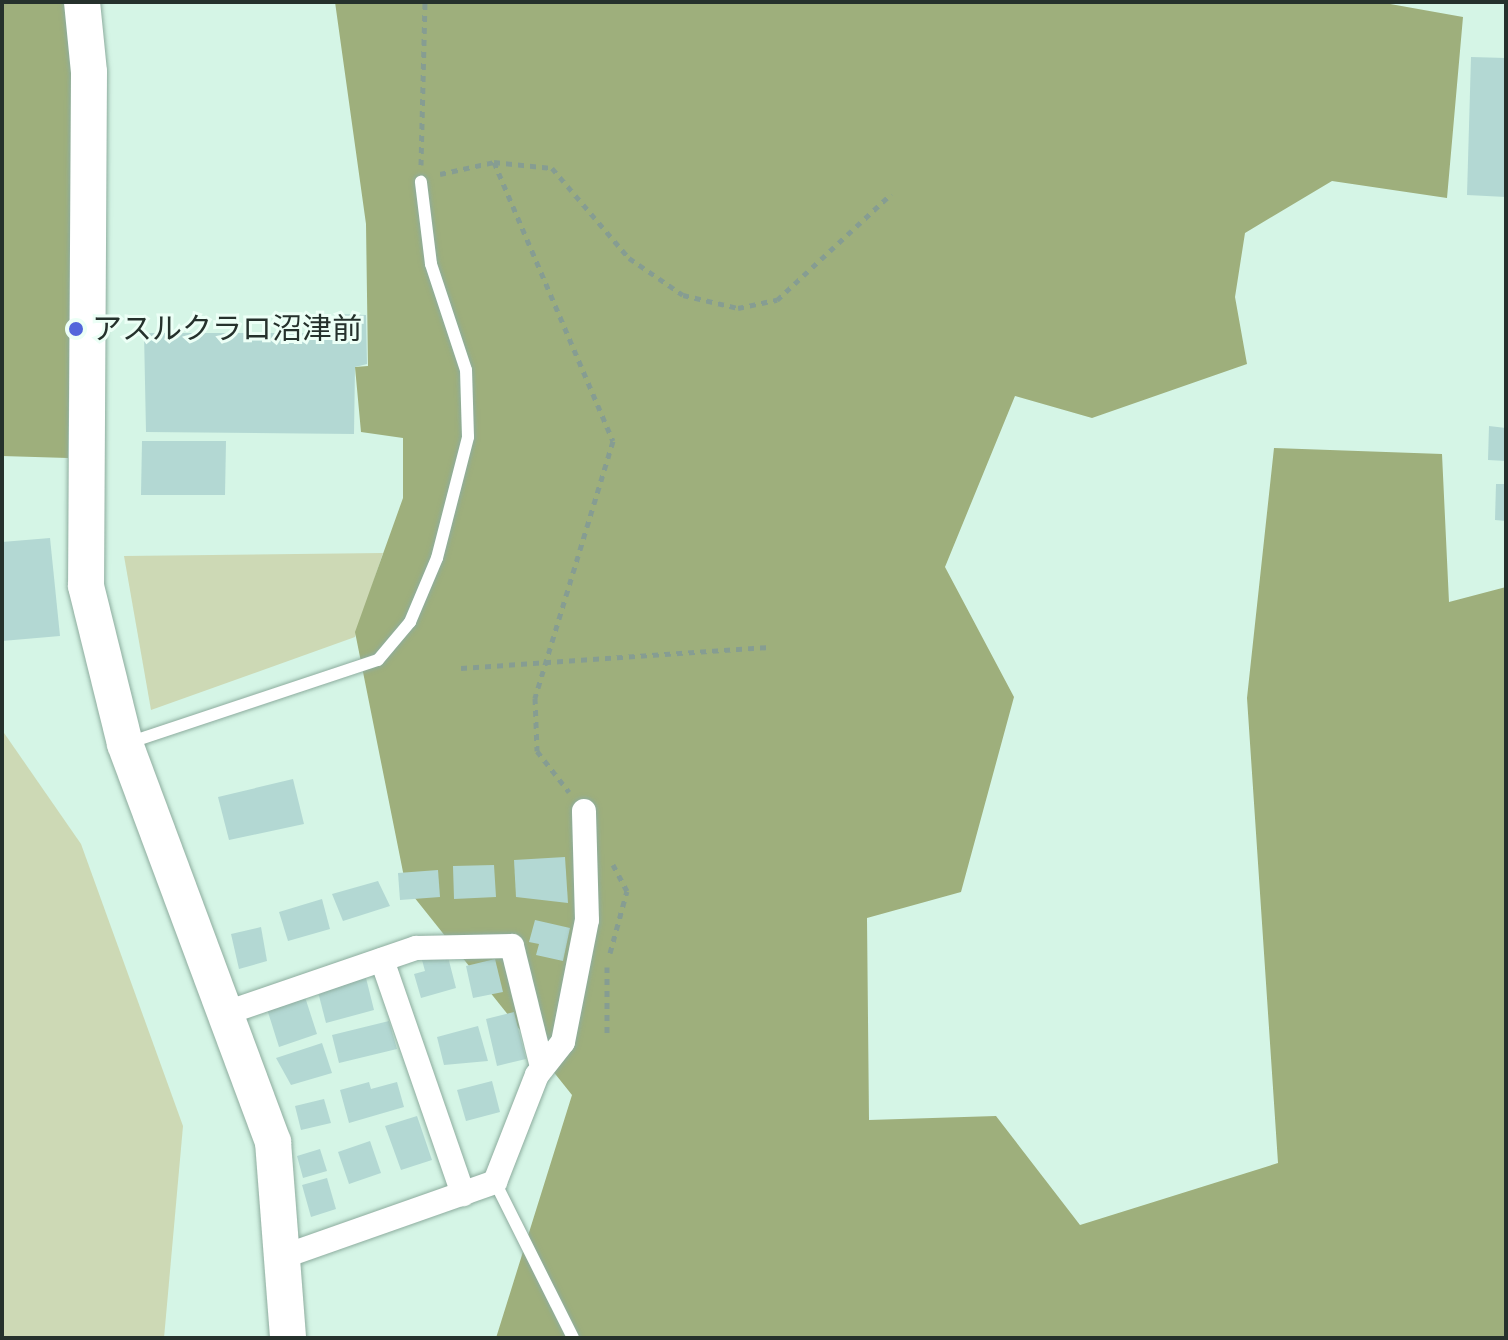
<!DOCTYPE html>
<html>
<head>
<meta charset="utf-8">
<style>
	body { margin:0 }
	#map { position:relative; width:1508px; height:1340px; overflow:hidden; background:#d5f5e6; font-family:Figtree,"Noto Sans JP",sans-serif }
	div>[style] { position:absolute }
	.green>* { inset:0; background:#cdd9b5 }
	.forest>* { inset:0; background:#9eaf7c }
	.building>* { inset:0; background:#b3d8d3 }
	.path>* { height:5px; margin-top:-2.5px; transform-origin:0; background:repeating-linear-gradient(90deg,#869d92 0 6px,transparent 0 12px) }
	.roads { filter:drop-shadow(0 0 2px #8dac9e) drop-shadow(0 0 2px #8dac9e) }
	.lane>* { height:12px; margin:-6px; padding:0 6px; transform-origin:6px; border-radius:6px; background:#fff }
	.street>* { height:24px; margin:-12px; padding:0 12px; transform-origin:12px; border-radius:12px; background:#fff }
	.secondary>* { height:36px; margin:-18px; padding:0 18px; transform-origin:18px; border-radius:18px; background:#fff }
	.path-bridge>* { height:5px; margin-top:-2.5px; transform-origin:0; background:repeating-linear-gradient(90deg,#869d92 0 6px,transparent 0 12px) }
	.dots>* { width:22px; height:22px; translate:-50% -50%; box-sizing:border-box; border:4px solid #ecfff6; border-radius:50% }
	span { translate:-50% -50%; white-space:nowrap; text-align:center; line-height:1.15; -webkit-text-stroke:6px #ecfff6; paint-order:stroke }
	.poi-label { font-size:30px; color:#25312c }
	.left { translate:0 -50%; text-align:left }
	.frame { position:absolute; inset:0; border:4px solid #25312c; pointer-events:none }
</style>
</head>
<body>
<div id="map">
	<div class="green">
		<div style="clip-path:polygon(383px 553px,355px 637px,151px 710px,124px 556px)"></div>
		<div style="clip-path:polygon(2px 730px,81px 844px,183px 1126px,164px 1338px,2px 1338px)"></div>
	</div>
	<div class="forest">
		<div style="clip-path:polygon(2px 2px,75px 2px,68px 458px,2px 456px)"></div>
		<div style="clip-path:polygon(335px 2px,1379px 2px,1463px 17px,1447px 198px,1332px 181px,1245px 233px,1235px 297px,1247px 364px,1092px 418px,1015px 396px,945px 567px,1014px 697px,961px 892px,867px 918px,869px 1120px,996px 1116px,1080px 1225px,1278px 1163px,1247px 698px,1274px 448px,1442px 454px,1449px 602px,1506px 587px,1506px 1338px,496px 1338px,572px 1095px,406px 887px,355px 632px,403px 498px,403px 438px,361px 432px,355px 367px,368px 366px,366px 224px)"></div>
	</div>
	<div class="building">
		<div style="clip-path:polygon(1471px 57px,1506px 58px,1506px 197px,1467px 195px)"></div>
		<div style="clip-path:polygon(339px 314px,366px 315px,367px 364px,355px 367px,354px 434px,146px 432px,144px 333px,342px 333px)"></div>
		<div style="clip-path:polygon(1489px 426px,1506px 428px,1506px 461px,1488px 460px)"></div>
		<div style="clip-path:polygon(142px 441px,226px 441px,225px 495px,141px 495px)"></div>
		<div style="clip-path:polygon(1496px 484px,1506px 484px,1506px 521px,1495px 520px)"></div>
		<div style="clip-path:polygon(50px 538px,60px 636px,2px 641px,2px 542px)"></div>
		<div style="clip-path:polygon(293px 779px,304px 824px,229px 840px,218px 797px)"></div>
		<div style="clip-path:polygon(565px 857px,568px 903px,516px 897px,514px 860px)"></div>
		<div style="clip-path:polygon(494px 865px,496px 897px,454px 899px,453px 866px)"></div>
		<div style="clip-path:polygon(438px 870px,440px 897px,400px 900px,398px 873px)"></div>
		<div style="clip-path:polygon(378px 881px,390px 906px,343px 921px,332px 894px)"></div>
		<div style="clip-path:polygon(322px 899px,330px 929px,288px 941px,279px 912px)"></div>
		<div style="clip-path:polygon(535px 920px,570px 928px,563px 961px,536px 955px,539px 944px,529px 942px)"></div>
		<div style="clip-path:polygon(261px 927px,267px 961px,239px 969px,231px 934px)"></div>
		<div style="clip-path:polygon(447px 953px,456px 988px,421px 998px,414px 974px,425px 971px,422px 960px)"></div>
		<div style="clip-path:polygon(495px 959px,503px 992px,473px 998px,466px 966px)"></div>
		<div style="clip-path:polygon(366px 978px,374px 1010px,326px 1023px,318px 992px)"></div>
		<div style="clip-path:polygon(305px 997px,317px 1034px,279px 1047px,267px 1009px)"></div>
		<div style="clip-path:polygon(514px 1012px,526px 1059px,497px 1066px,486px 1019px)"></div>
		<div style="clip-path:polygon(389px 1021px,397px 1049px,339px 1063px,332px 1035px)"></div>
		<div style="clip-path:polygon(478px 1026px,488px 1061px,444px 1065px,437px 1037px)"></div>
		<div style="clip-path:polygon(322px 1043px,332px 1073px,291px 1085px,276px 1058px)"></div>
		<div style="clip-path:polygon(492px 1081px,500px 1112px,466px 1121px,457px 1090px)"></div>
		<div style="clip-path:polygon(369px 1082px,371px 1089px,397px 1082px,404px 1107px,349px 1123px,340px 1090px)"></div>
		<div style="clip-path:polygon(324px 1099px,331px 1123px,301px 1130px,295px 1106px)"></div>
		<div style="clip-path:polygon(417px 1116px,432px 1160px,401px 1170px,385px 1126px)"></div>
		<div style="clip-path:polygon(370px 1141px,381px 1173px,349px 1184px,338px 1152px)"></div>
		<div style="clip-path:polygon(320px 1149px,327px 1171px,303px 1178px,297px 1156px)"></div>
		<div style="clip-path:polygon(327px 1178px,336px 1209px,311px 1217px,302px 1185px)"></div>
	</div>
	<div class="path">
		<div style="left:494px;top:162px;width:303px;rotate:66.9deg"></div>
		<div style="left:613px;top:441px;width:269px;rotate:106.9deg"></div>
		<div style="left:535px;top:698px;width:53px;rotate:87.8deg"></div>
		<div style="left:537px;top:751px;width:52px;rotate:52deg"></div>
		<div style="left:421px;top:165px;width:163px;rotate:-88.6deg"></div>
		<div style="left:440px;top:174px;width:55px;rotate:-12.5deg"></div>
		<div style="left:494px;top:162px;width:58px;rotate:5.9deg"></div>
		<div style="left:552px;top:168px;width:118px;rotate:49.5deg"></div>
		<div style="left:629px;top:258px;width:65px;rotate:34.4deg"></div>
		<div style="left:683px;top:295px;width:57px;rotate:13.3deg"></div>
		<div style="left:738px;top:308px;width:40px;rotate:-12deg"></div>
		<div style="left:777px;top:300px;width:156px;rotate:-42.9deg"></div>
		<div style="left:610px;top:953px;width:64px;rotate:-74.7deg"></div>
		<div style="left:627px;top:891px;width:30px;rotate:-118deg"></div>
		<div style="left:607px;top:967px;width:67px;rotate:90deg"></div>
	</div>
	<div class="roads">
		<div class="lane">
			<div style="left:128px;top:743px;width:263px;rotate:-18.4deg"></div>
			<div style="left:378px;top:660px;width:50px;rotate:-49.9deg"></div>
			<div style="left:410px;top:622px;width:69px;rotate:-67.1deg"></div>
			<div style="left:437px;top:558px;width:125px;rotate:-75.6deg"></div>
			<div style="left:468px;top:437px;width:67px;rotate:-91.7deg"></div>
			<div style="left:466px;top:370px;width:112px;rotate:-108.3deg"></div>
			<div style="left:431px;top:264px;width:83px;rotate:-97deg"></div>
			<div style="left:495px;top:1182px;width:174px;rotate:63.4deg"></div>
		</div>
		<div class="street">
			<div style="left:382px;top:960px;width:248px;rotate:70.9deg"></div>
			<div style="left:226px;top:1013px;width:201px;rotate:-18.9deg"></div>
			<div style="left:416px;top:948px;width:96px;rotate:-1.2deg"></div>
			<div style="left:512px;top:946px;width:125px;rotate:76.1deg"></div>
			<div style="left:282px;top:1257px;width:226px;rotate:-19.4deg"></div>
			<div style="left:495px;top:1182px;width:115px;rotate:-68.6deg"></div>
			<div style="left:537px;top:1075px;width:42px;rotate:-51.8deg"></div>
			<div style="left:563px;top:1042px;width:124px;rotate:-78.9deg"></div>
			<div style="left:587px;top:920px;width:109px;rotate:-91.6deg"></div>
		</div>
		<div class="secondary">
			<div style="left:82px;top:2px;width:70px;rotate:84.3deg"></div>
			<div style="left:89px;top:72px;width:514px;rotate:90.33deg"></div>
			<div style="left:86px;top:586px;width:163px;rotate:76.1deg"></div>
			<div style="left:125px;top:744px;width:425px;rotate:69.6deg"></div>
			<div style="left:273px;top:1142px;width:197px;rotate:85.6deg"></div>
		</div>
	</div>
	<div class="path-bridge">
		<div style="left:461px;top:668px;width:310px;rotate:-3.9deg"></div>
	</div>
	<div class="dots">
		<div style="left:76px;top:329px;background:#5266db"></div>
	</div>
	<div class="poi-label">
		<span class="left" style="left:92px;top:329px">アスルクラロ沼津前</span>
	</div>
	<div class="frame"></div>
</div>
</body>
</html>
